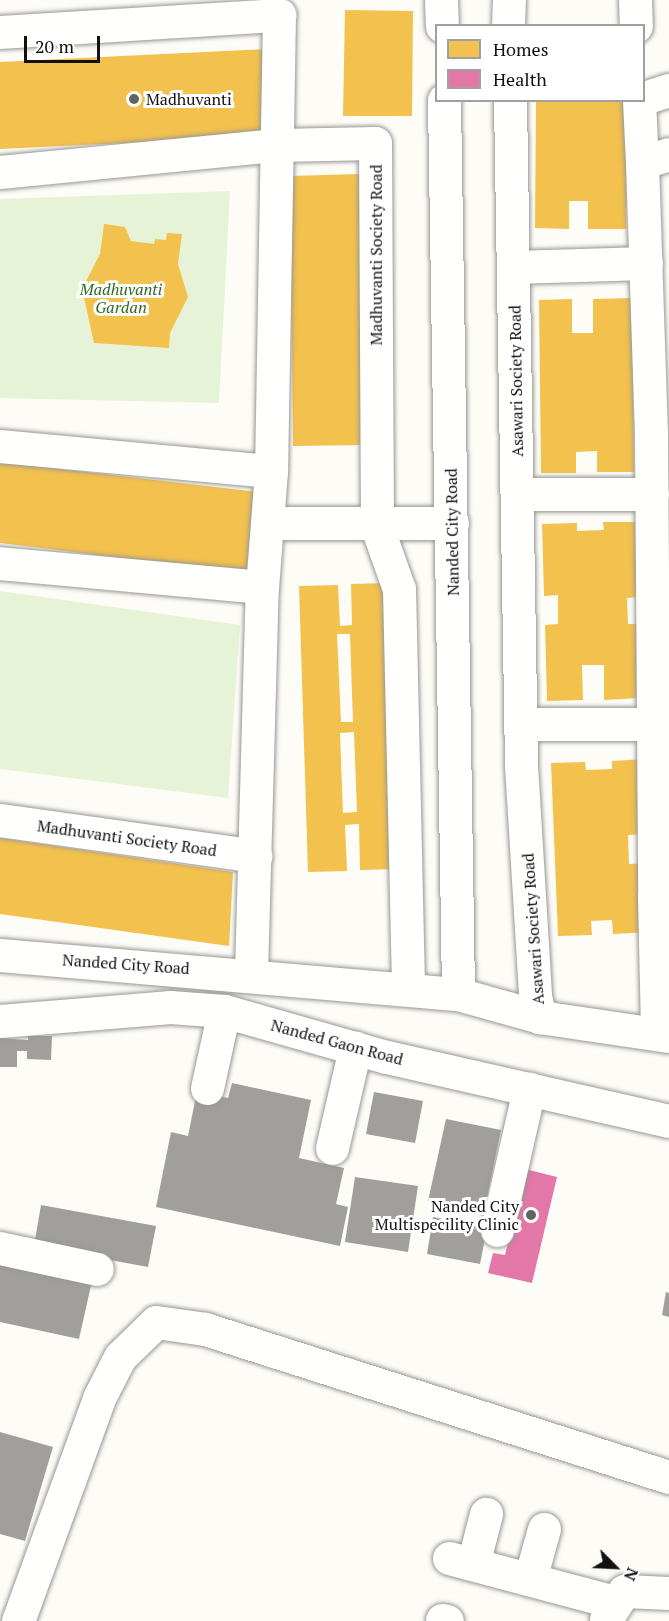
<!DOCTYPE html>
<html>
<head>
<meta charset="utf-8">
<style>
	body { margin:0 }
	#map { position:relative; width:669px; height:1621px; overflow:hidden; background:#fdfcf7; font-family:"PT Serif",serif }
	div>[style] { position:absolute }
	.green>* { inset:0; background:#e7f3d7 }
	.homes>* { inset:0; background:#f2c14e }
	.health>* { inset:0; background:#e377a8 }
	.building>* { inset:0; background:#a19f9c }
	.roads { filter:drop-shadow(0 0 2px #979795) drop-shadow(0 0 2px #979795) }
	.minor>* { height:33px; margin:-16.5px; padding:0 16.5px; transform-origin:16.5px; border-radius:16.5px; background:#fffffe }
	.dots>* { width:16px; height:16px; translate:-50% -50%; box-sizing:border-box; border:3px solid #fff; border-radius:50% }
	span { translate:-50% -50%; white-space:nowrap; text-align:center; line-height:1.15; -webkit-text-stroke:6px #fff; paint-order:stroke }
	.poi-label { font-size:16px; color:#111 }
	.left { translate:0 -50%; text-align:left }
	.right { translate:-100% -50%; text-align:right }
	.street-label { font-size:16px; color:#111 }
	.park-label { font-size:16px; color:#2f6b1f; font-style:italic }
	.legend { position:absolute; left:435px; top:24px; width:210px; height:78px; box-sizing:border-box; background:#fff; border:2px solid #a0a0a0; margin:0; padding:8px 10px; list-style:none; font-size:18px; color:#111 }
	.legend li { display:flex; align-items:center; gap:12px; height:30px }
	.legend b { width:30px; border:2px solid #a0a0a0 }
	.north { position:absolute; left:585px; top:1537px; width:60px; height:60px; -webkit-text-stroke:4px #fff; paint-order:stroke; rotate:114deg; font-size:16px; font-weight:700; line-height:24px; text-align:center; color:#111 }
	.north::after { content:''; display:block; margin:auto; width:21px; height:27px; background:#111; clip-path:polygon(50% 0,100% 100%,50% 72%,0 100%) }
	.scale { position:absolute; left:24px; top:36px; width:76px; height:27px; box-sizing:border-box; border:3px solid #111; border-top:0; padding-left:8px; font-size:18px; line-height:21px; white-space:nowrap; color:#111; -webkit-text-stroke:4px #fff; paint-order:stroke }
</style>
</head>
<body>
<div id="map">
	<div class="green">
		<div style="clip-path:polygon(230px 191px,219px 403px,0 398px,0 199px)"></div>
		<div style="clip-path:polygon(0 591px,240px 625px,228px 798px,0 769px)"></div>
	</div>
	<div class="homes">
		<div style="clip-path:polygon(345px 10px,413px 11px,412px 116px,343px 116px)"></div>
		<div style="clip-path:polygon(267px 49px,271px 136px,0 149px,0 62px)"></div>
		<div style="clip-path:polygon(536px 100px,627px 100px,626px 229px,588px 229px,588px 201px,569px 201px,569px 229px,535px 228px)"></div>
		<div style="clip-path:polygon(360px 174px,363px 445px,293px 446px,290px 176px)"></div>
		<div style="clip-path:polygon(104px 224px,125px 227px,131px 241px,154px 244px,155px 239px,166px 240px,167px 233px,182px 234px,178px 264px,188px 297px,170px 333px,169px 348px,94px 343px,82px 289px,100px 254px)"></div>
		<div style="clip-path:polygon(632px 298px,634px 472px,597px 472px,597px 451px,576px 452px,576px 473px,541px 473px,539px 300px,572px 299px,572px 333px,593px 333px,593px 299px)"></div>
		<div style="clip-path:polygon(0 462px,258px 492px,246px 573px,0 543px)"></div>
		<div style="clip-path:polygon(603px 522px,635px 522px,637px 597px,627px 598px,628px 624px,637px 624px,639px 698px,604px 700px,604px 665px,582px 665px,583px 700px,547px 701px,545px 625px,558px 624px,558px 595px,544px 596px,542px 524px,577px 523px,577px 531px,604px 530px)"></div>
		<div style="clip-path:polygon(evenodd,387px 583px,396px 869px,360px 870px,359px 824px,345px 825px,347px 871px,308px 872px,299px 586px,338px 585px,340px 626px,352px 625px,351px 584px,387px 583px,337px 634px,350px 634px,353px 722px,341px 722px,337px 634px,387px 583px,354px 732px,357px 812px,343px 813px,340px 733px,354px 732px)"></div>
		<div style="clip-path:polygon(644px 759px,647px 834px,628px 835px,629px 864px,648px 863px,651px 932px,613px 934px,612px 920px,591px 921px,592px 935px,558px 936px,551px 763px,585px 762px,586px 770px,612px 769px,612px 761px)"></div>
		<div style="clip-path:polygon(0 838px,233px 872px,229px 946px,0 914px)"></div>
	</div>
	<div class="health">
		<div style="clip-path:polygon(525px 1169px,557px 1177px,532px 1283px,488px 1273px,493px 1253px,505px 1255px)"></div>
	</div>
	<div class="building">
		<div style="clip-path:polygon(28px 1036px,52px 1036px,51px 1060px,27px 1059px,27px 1051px,17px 1051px,17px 1067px,0 1067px,0 1038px,28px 1040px)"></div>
		<div style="clip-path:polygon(232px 1083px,311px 1100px,299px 1158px,344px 1168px,336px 1204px,348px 1207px,340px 1246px,156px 1207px,171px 1132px,188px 1136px,197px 1091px,228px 1098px)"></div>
		<div style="clip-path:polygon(374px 1092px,423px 1101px,415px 1143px,366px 1134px)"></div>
		<div style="clip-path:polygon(446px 1119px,501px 1130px,484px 1212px,428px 1201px)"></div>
		<div style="clip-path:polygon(355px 1177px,418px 1186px,408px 1252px,345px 1242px)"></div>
		<div style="clip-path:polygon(41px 1205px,156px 1226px,148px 1267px,34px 1246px)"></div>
		<div style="clip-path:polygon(433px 1217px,487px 1228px,480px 1264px,427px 1254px)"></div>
		<div style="clip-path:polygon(0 1262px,92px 1281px,79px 1339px,0 1322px)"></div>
		<div style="clip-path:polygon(666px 1292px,669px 1293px,669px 1317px,662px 1315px)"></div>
		<div style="clip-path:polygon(0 1432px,53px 1447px,25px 1541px,0 1534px)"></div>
	</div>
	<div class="roads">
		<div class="minor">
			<div style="left:441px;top:0;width:26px;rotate:88deg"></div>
			<div style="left:635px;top:0;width:26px;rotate:88deg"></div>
			<div style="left:508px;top:26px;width:26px;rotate:-88deg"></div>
			<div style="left:0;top:32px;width:280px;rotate:-3.5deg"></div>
			<div style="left:279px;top:15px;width:456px;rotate:91deg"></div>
			<div style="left:644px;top:98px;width:26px;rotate:-18deg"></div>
			<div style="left:444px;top:100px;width:894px;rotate:89.1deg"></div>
			<div style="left:510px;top:100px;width:665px;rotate:89.05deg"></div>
			<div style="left:521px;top:765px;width:231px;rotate:86.5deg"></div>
			<div style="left:535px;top:996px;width:22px;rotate:77deg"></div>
			<div style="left:540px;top:1017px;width:130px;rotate:8.4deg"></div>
			<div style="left:639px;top:100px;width:63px;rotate:87.3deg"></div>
			<div style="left:669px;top:154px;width:28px;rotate:162deg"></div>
			<div style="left:642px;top:163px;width:270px;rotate:88.1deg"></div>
			<div style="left:651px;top:433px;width:464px;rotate:89.6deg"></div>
			<div style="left:654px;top:897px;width:15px;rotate:11deg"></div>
			<div style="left:0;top:172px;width:278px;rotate:-5.6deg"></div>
			<div style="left:277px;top:145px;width:98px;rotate:-1.2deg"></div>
			<div style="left:375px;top:143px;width:384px;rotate:89.7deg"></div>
			<div style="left:377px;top:527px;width:66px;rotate:70.5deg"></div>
			<div style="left:399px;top:589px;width:400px;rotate:88.7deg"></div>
			<div style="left:514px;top:267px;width:132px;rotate:-1.7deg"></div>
			<div style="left:0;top:446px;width:272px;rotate:5.3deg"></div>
			<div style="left:271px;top:471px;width:116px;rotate:94.4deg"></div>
			<div style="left:262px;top:587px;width:263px;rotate:-174.8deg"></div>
			<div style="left:518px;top:494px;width:134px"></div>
			<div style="left:268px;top:523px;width:184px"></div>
			<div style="left:521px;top:724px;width:132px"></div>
			<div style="left:0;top:820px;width:258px;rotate:8deg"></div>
			<div style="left:654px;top:897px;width:137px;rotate:88.7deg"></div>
			<div style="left:0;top:955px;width:460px;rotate:4.9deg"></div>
			<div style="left:458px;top:994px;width:85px;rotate:15.7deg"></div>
			<div style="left:251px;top:973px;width:386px;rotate:-88.4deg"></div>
			<div style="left:0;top:1021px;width:171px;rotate:-4.7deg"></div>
			<div style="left:170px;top:1007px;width:54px;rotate:4.2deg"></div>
			<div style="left:224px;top:1011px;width:169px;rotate:15.8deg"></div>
			<div style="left:387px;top:1057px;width:289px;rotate:12.8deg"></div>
			<div style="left:207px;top:1088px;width:79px;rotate:-77.6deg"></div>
			<div style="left:332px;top:1148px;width:103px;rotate:-77deg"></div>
			<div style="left:497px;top:1230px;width:145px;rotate:-77.2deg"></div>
			<div style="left:0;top:1248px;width:99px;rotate:12.2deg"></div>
			<div style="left:449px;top:1558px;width:171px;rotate:14.9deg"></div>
			<div style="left:473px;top:1564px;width:52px;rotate:-75.4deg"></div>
			<div style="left:530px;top:1579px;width:52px;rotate:-74.4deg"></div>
			<div style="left:606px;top:1619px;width:33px;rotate:-57deg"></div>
			<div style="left:624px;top:1591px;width:45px;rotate:2.5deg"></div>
			<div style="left:442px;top:1620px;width:5px;rotate:11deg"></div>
			<div style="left:18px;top:1621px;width:239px;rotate:-70deg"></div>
			<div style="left:100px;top:1396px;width:44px;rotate:-62.9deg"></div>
			<div style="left:120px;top:1357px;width:50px;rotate:-44.2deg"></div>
			<div style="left:156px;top:1322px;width:49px;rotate:8.1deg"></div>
			<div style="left:205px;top:1329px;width:487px;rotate:17.7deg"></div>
		</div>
	</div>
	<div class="dots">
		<div style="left:134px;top:99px;background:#646362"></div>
		<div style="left:531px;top:1215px;background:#646362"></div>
	</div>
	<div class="poi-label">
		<span class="left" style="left:146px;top:99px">Madhuvanti</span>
		<span class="right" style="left:519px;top:1215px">Nanded City<br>Multispecility Clinic</span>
	</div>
	<div class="street-label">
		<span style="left:376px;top:255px;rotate:-90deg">Madhuvanti Society Road</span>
		<span style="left:516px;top:381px;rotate:-91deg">Asawari Society Road</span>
		<span style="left:452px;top:532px;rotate:-91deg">Nanded City Road</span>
		<span style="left:127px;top:838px;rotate:8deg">Madhuvanti Society Road</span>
		<span style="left:533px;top:929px;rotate:-94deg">Asawari Society Road</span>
		<span style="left:126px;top:964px;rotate:4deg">Nanded City Road</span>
		<span style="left:337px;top:1042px;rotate:15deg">Nanded Gaon Road</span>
	</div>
	<div class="park-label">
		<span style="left:121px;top:298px">Madhuvanti<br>Gardan</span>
	</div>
	<ul class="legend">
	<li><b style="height:16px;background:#f2c14e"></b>Homes</li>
	<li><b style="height:16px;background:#e377a8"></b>Health</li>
	</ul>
	<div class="north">N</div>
	<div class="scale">20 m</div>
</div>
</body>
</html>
